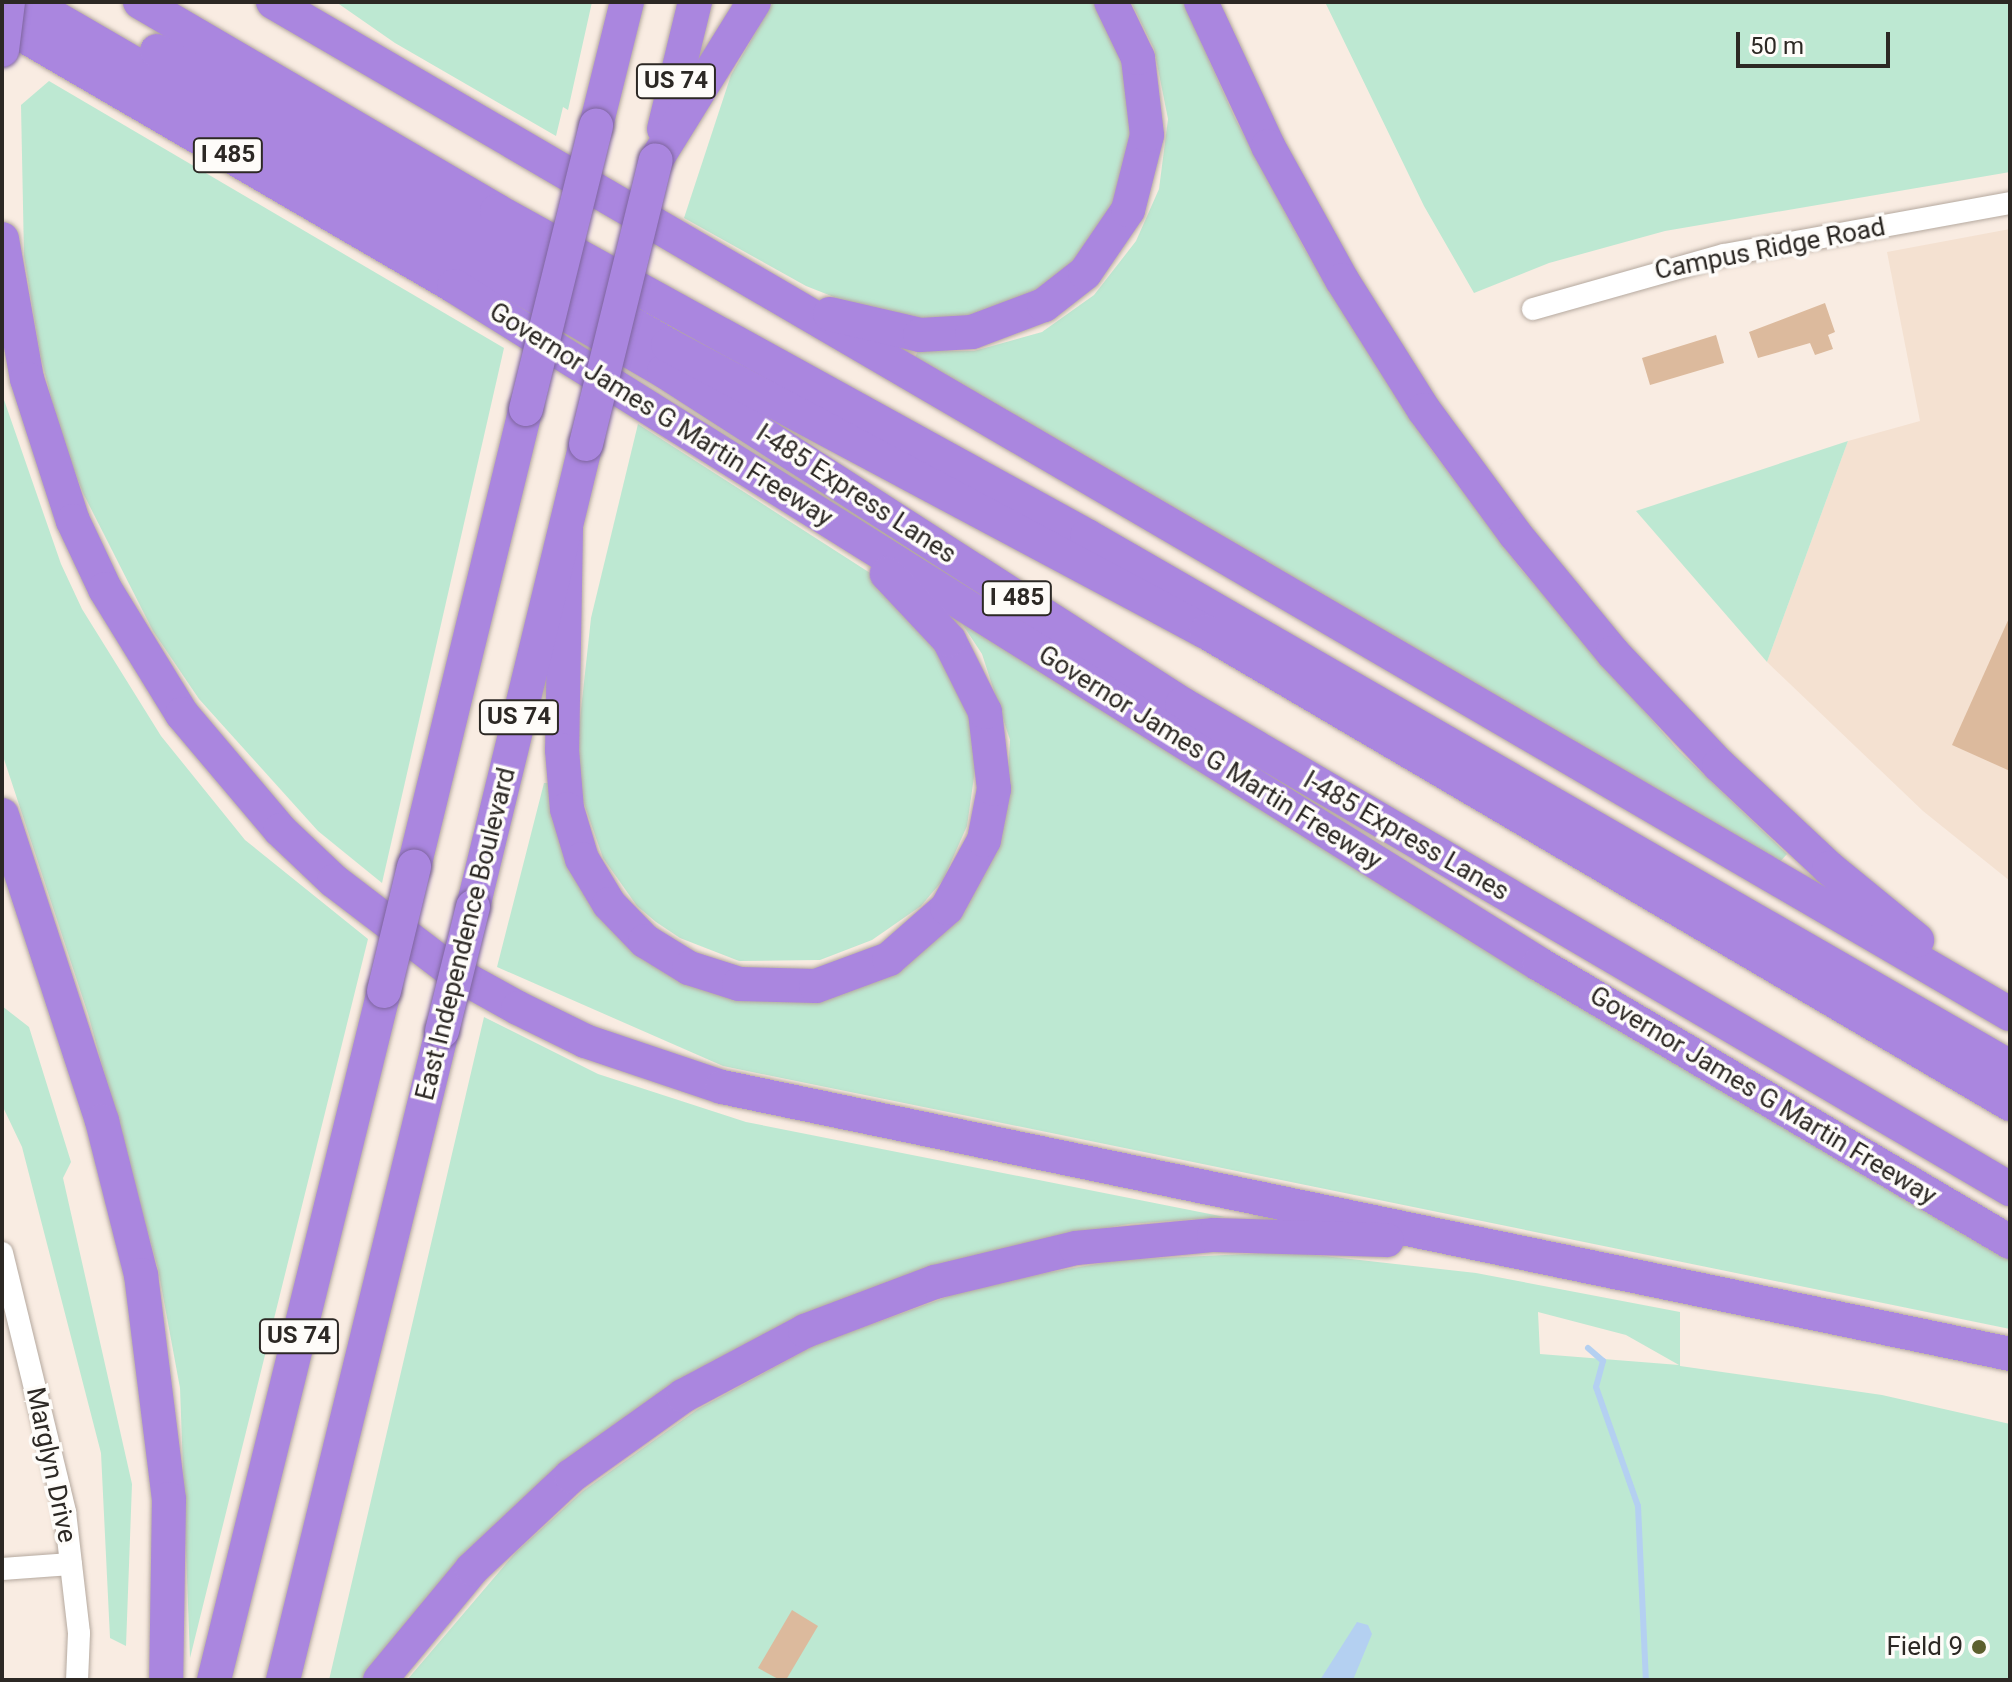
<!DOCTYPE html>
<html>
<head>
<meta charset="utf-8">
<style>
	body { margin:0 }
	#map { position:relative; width:2012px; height:1682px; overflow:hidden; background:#f9ece2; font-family:Roboto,sans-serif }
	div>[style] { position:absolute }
	.built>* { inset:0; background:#f4e1d1 }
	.green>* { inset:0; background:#bde8d2 }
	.water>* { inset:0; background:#b4d0f1 }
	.stream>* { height:6px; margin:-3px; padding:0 3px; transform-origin:3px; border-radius:3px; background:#b4d0f1 }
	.building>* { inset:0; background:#dcba9d }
	.roads { filter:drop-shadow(0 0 2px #b5a99f) drop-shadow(0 0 2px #b5a99f) }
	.minor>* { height:22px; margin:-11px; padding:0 11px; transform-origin:11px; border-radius:11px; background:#fff }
	.highway>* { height:34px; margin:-17px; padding:0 17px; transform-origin:17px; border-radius:17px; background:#aa86df }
	.bridges { filter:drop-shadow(0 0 2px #7e659e) drop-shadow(0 0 2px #7e659e) }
	.highway-bridge>* { height:34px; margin:-17px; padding:0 17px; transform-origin:17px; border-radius:17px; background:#aa86df }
	.dots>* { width:22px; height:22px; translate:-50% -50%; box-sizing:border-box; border:4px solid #fefcf9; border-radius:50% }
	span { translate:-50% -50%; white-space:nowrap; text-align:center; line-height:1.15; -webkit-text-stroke:7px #fefcf9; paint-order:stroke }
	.shield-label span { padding:2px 6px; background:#fefcf9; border:2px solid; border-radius:6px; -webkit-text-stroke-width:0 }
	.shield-label { font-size:24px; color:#2c2824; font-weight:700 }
	.street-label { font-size:26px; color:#2c2824 }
	.poi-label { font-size:26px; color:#2c2824 }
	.right { translate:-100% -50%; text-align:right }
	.frame { position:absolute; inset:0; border:4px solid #2c2824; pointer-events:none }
	.scale { position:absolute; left:1736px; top:32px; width:154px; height:36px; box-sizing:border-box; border:4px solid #2c2824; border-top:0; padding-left:10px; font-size:24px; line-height:28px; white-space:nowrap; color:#2c2824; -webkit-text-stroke:6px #fefcf9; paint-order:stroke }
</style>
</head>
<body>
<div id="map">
	<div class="built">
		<div style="clip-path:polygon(2010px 229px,2010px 881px,1923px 811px,1767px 662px,1848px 441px,1920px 421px,1887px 252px)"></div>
	</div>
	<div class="green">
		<div style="clip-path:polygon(336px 2px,592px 2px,568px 110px,563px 107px,556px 136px,395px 43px)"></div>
		<div style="clip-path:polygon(773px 2px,1096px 2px,1109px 20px,1136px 102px,1125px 188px,1058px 282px,952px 323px,872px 312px,806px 286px,684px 218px,731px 75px)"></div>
		<div style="clip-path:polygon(1131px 2px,1183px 2px,1235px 118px,1304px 248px,1431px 449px,1520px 568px,1678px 750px,1787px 854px,1778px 864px,915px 357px,918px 351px,974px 351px,1042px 332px,1094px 295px,1136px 241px,1159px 189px,1168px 119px,1154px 49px)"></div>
		<div style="clip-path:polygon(1325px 2px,2010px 2px,2010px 172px,1665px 231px,1549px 263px,1474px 293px,1424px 206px)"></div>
		<div style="clip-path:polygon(49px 81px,504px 348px,382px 883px,318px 831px,199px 699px,153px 631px,83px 493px,61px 437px,40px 354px,24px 256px,21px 105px)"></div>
		<div style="clip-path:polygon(2px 394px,61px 564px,82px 609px,161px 736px,245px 840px,368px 939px,190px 1658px,180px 1388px,158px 1269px,88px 1014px,2px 753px)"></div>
		<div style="clip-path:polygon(638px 424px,892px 587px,962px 683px,977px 756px,967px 826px,943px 880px,921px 906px,872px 940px,820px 960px,739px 961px,680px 938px,656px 922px,637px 906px,603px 858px,580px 792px,576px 756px,591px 618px)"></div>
		<div style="clip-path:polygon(1848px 441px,1767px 662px,1636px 511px)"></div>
		<div style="clip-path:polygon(957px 616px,2010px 1224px,2010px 1329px,723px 1066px,497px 967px,544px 783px,549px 783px,556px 817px,684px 972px,880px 969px,1006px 806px,1010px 740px,982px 654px)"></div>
		<div style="clip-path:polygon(2px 1006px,29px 1027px,71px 1162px,63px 1178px,132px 1484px,126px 1646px,110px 1638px,101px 1453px,22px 1147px,2px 1105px)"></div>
		<div style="clip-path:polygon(484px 1017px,598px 1074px,746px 1122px,1225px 1217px,1129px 1224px,1047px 1238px,663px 1391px,558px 1471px,365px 1680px,329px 1680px)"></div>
		<div style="clip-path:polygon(evenodd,1288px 1252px,1476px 1273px,1680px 1312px,1680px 1366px,1882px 1395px,2010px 1424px,2010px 1680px,407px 1680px,516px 1552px,583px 1491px,698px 1409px,817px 1344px,955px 1294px,1050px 1272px,1120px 1260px,1288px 1252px,1538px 1312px,1626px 1335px,1679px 1365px,1540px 1354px,1538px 1312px)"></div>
	</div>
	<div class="water">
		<div style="clip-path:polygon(1357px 1622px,1368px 1625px,1372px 1634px,1353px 1680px,1320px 1680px)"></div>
	</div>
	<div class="stream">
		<div style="left:1588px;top:1348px;width:20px;rotate:41deg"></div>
		<div style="left:1603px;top:1361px;width:27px;rotate:105deg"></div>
		<div style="left:1596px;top:1387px;width:126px;rotate:70.6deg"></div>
		<div style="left:1638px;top:1506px;width:174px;rotate:87.4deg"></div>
	</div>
	<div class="building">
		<div style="clip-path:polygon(1825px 303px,1835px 332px,1828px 335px,1833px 349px,1815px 355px,1810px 343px,1758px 358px,1749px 332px)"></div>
		<div style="clip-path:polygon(1716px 335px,1724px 363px,1650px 385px,1642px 358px)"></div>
		<div style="clip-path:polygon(2010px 616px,2010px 771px,1952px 745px)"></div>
		<div style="clip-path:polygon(792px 1610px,818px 1626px,786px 1680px,780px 1680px,758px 1668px)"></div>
	</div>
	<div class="roads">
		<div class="minor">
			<div style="left:1533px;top:309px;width:198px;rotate:-15.8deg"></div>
			<div style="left:1724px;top:255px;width:291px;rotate:-10.3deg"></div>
			<div style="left:2px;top:1253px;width:267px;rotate:76.3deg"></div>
			<div style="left:65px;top:1512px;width:122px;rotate:83.4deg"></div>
			<div style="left:79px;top:1633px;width:47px;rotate:92.4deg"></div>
			<div style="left:2px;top:1569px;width:69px;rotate:-4.1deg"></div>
		</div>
		<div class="highway">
			<div style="left:28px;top:2px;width:735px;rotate:30.12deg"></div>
			<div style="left:664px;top:371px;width:616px;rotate:32.74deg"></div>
			<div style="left:1182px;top:704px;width:960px;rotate:30.36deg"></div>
			<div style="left:140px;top:2px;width:414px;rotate:30.3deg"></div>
			<div style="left:497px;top:211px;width:674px;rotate:28.85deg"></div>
			<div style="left:1087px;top:536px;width:1065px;rotate:29.91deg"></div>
			<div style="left:273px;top:2px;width:2010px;rotate:30.23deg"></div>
			<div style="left:1201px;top:2px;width:159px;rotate:65deg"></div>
			<div style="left:1268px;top:146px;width:153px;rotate:61.1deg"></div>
			<div style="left:1342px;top:280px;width:154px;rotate:57.8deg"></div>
			<div style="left:1424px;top:410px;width:154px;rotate:53.7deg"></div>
			<div style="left:1515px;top:534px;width:154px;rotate:50.5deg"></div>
			<div style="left:1613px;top:653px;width:154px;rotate:46.6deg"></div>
			<div style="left:1719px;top:765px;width:151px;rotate:43.1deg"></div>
			<div style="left:1829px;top:868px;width:114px;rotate:39.3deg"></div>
			<div style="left:2px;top:23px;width:523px;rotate:30.19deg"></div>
			<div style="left:454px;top:286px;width:1279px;rotate:32deg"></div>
			<div style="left:1539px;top:964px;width:547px;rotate:30.55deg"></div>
			<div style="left:157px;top:51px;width:590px;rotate:29.91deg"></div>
			<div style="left:668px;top:345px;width:610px;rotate:28.08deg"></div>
			<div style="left:1206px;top:632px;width:932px;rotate:30.42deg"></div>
			<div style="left:596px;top:126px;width:128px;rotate:-76deg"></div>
			<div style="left:664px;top:129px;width:131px;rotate:-76.3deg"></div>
			<div style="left:656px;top:160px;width:186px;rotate:-58.2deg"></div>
			<div style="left:2px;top:239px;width:142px;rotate:79.9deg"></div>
			<div style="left:27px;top:379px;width:149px;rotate:72.1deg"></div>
			<div style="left:73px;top:521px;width:75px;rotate:64.8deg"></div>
			<div style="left:105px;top:589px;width:147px;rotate:58.4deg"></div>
			<div style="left:182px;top:714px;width:152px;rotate:49.8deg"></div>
			<div style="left:280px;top:830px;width:74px;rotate:43.4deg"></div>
			<div style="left:334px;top:881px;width:150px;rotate:37.4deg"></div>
			<div style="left:453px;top:972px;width:74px;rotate:29deg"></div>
			<div style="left:518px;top:1008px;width:75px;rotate:26.2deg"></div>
			<div style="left:585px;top:1041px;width:145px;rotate:18.6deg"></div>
			<div style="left:722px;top:1087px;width:1315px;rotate:11.71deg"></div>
			<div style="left:830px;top:314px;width:92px;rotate:13.1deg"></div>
			<div style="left:920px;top:335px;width:52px;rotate:-3.3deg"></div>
			<div style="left:972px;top:332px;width:77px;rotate:-20.6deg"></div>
			<div style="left:1044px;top:305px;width:52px;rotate:-38deg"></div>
			<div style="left:1085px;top:273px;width:76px;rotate:-55.7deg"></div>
			<div style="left:1128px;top:210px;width:77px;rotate:-75.8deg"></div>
			<div style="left:1147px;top:135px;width:78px;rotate:-96.7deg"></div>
			<div style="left:1138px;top:58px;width:62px;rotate:-115.7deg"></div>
			<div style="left:566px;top:527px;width:223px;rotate:91deg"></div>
			<div style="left:562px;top:750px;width:59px;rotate:85.2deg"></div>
			<div style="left:567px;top:809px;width:52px;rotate:73.3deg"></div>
			<div style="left:582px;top:859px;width:52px;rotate:59deg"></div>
			<div style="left:609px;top:904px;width:52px;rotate:45.8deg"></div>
			<div style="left:645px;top:941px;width:52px;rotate:31.5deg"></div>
			<div style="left:689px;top:968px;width:52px;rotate:17.7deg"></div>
			<div style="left:739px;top:984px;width:77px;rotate:1.5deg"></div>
			<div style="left:816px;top:986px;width:78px;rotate:-20.3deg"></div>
			<div style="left:889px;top:959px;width:77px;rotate:-41.3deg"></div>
			<div style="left:947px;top:908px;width:77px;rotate:-61.4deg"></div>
			<div style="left:984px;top:840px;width:52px;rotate:-78.9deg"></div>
			<div style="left:994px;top:789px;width:78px;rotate:-96.7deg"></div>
			<div style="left:985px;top:712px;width:80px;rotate:-116.6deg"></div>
			<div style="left:949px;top:640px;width:91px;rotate:-133.2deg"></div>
			<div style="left:2px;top:815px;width:322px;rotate:71.9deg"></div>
			<div style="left:102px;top:1121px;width:159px;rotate:75.8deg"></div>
			<div style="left:141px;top:1275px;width:226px;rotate:82.9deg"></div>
			<div style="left:169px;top:1499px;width:181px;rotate:90.9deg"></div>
			<div style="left:414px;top:867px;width:471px;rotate:-76.3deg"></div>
			<div style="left:473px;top:907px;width:477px;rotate:-76.3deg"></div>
			<div style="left:214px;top:1680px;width:710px;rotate:-76.14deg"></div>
			<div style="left:283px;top:1680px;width:668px;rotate:-76.23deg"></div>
			<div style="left:380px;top:1680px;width:144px;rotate:-50.3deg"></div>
			<div style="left:472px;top:1569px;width:136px;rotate:-43.2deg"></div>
			<div style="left:571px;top:1476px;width:138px;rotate:-35.5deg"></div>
			<div style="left:683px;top:1396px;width:138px;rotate:-28deg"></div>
			<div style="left:805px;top:1331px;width:139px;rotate:-20.7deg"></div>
			<div style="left:935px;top:1282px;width:145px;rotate:-13.6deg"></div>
			<div style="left:1076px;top:1248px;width:139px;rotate:-5.4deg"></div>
			<div style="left:1214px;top:1235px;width:173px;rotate:1.7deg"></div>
		</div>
	</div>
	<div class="bridges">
		<div class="highway-bridge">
			<div style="left:2px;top:50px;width:48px;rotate:-82.9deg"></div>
			<div style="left:526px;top:409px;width:292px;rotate:-76.1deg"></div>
			<div style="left:586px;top:444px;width:292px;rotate:-76.2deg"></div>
			<div style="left:384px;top:991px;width:128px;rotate:-76.4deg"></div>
			<div style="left:442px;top:1031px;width:128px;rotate:-76deg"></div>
		</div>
	</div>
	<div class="dots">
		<div style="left:1979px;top:1647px;background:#5d602e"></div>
	</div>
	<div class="shield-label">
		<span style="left:676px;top:81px">US 74</span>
		<span style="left:228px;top:155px">I 485</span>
		<span style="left:1017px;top:598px">I 485</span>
		<span style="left:519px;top:717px">US 74</span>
		<span style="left:299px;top:1336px">US 74</span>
	</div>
	<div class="street-label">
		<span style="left:1770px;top:249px;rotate:-11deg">Campus Ridge Road</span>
		<span style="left:661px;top:415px;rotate:32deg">Governor James G Martin Freeway</span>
		<span style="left:856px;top:494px;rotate:33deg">I-485 Express Lanes</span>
		<span style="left:1210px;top:758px;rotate:32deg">Governor James G Martin Freeway</span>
		<span style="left:1406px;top:836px;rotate:30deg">I-485 Express Lanes</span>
		<span style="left:466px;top:934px;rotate:-76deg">East Independence Boulevard</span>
		<span style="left:1763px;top:1096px;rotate:31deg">Governor James G Martin Freeway</span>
		<span style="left:51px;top:1465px;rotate:78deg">Marglyn Drive</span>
	</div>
	<div class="poi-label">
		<span class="right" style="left:1963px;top:1647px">Field 9</span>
	</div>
	<div class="frame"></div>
	<div class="scale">50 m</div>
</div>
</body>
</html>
